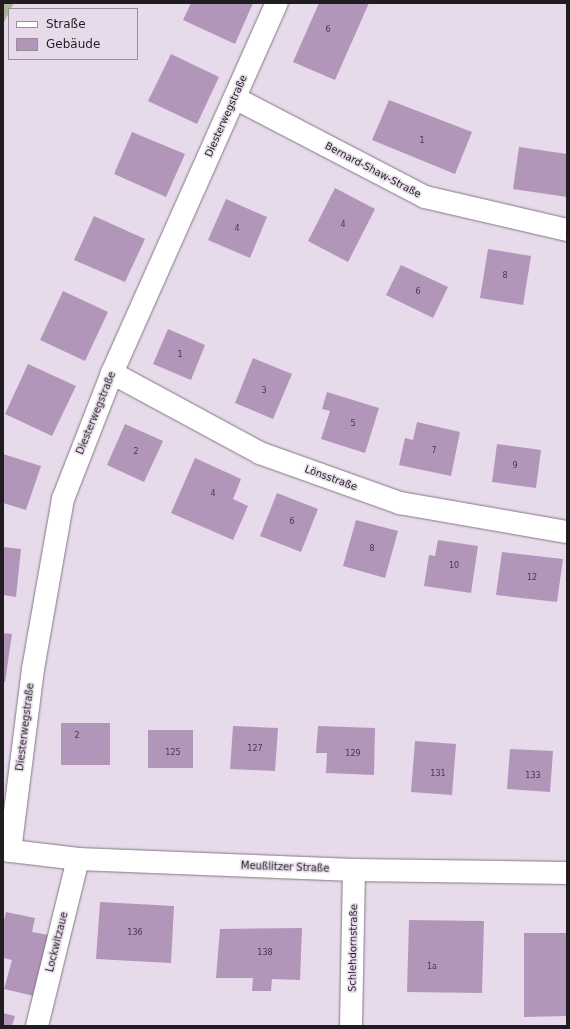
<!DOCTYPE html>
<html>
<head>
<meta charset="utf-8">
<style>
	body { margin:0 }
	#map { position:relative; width:570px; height:1029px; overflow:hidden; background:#e7daea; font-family:"DejaVu Sans",sans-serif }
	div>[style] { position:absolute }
	.green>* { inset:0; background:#aab698 }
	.building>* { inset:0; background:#b296ba }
	.roads { filter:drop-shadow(0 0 1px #837886) drop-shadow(0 0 1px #837886) }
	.street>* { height:22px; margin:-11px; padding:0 11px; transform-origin:11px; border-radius:11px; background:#fff }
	span { translate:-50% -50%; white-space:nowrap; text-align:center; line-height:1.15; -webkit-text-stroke:3px #e7daea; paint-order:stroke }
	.number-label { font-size:8px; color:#453a48 }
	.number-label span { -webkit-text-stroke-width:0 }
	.street-label { font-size:10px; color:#211c22 }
	.frame { position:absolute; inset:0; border:4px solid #211c22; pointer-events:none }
	.legend { position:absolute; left:8px; top:8px; width:130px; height:52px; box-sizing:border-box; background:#e7daea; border:1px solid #988e9a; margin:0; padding:5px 7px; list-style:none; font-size:12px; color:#211c22 }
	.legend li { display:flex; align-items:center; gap:8px; height:20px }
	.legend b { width:20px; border:1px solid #988e9a }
</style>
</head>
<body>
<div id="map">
	<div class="green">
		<div style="clip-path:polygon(3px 3px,14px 3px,3px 24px)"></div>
	</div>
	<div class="building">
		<div style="clip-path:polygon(191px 3px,253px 3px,235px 44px,183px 20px)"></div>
		<div style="clip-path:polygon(319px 3px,369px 3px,335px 80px,293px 62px)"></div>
		<div style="clip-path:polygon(171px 54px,219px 77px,197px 124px,148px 101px)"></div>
		<div style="clip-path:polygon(389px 100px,472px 132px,455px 174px,372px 140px)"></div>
		<div style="clip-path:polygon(132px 132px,185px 154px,166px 197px,114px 174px)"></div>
		<div style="clip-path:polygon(519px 147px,567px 154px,567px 197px,513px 189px)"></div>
		<div style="clip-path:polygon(335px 188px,375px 209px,348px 262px,308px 241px)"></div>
		<div style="clip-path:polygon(226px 199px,267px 217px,250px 258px,208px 240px)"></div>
		<div style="clip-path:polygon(94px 216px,145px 239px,125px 282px,74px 260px)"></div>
		<div style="clip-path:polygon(488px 249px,531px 256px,523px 305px,480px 298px)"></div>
		<div style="clip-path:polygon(401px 265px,448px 287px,433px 318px,386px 295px)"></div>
		<div style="clip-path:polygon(63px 291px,108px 312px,85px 361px,40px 340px)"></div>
		<div style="clip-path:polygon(168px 329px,205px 345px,191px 380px,153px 364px)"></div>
		<div style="clip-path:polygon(253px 358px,292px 374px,273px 419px,235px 403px)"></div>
		<div style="clip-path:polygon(28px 364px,76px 386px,52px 436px,5px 414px)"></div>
		<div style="clip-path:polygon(327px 392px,379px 408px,365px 453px,321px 439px,330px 411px,322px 409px)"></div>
		<div style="clip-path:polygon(417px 422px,460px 432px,451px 476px,399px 465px,405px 438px,413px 440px)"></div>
		<div style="clip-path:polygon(125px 424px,163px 441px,144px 482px,107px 465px)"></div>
		<div style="clip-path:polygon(497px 444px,541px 450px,536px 488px,492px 482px)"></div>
		<div style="clip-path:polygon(3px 454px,41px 466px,26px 510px,3px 503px)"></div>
		<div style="clip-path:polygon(195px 458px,241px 479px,233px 499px,248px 506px,233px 540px,171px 513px)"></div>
		<div style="clip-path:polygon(277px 493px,318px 509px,301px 552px,260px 536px)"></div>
		<div style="clip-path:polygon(356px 520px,398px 531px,385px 578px,343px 566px)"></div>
		<div style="clip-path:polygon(438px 540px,478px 546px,471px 593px,424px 586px,429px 555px,435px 556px)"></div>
		<div style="clip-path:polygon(3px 547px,21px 549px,16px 597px,3px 595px)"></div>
		<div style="clip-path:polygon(502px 552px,563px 559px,557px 602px,496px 595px)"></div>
		<div style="clip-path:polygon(3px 633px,12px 634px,5px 682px,3px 682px)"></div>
		<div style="clip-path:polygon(61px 723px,110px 723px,110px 765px,61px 765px)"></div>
		<div style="clip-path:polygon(233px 726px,278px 728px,275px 771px,230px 769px)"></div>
		<div style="clip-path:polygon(318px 726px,375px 728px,374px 775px,326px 773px,327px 753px,316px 753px)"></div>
		<div style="clip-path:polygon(148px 730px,193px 730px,193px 768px,148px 768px)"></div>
		<div style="clip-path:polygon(415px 741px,456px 744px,452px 795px,411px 792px)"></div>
		<div style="clip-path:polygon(510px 749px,553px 751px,550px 792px,507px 789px)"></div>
		<div style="clip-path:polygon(100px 902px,174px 906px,171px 963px,96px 959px)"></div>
		<div style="clip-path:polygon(6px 912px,35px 918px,32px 932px,49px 935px,34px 996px,4px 989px,12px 960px,3px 958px,3px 925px)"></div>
		<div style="clip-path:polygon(409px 920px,484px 921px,482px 993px,407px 992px)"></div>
		<div style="clip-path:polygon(302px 928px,300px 980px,272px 979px,271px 991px,252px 991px,253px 978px,216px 978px,220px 929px)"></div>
		<div style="clip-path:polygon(524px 933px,567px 933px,567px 1016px,524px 1017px)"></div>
		<div style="clip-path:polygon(3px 1013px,15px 1016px,12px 1026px,3px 1026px)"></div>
	</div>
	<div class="roads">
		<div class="street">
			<div style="left:235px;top:98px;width:214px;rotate:27.5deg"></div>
			<div style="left:425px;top:197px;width:146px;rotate:13.1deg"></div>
			<div style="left:112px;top:373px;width:168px;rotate:28.4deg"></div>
			<div style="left:260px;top:453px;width:149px;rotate:19.7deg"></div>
			<div style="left:400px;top:503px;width:169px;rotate:9.9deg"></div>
			<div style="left:3px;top:850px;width:76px;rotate:6.8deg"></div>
			<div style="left:78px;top:859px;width:276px;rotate:2.3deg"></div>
			<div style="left:354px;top:870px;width:213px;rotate:0.8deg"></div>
			<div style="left:10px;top:851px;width:183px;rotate:-82.8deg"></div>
			<div style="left:33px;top:669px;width:173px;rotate:-80deg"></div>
			<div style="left:63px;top:499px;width:135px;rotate:-68.7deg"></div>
			<div style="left:112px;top:373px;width:405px;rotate:-66deg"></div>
			<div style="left:37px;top:1026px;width:172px;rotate:-76.2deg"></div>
			<div style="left:351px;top:1026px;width:156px;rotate:-88.9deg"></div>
		</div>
	</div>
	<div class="number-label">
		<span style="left:328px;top:30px">6</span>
		<span style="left:422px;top:141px">1</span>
		<span style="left:343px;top:225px">4</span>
		<span style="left:237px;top:229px">4</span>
		<span style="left:505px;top:276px">8</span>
		<span style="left:418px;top:292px">6</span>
		<span style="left:180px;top:355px">1</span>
		<span style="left:264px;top:391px">3</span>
		<span style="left:353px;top:424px">5</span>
		<span style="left:434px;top:451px">7</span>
		<span style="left:136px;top:452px">2</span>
		<span style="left:515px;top:466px">9</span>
		<span style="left:213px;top:494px">4</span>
		<span style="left:292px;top:522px">6</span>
		<span style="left:372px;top:549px">8</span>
		<span style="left:454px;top:566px">10</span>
		<span style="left:532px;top:578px">12</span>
		<span style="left:77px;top:736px">2</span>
		<span style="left:255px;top:749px">127</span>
		<span style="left:173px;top:753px">125</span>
		<span style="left:353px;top:754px">129</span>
		<span style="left:438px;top:774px">131</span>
		<span style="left:533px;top:776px">133</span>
		<span style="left:135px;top:933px">136</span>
		<span style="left:265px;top:953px">138</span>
		<span style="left:432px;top:967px">1a</span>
	</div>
	<div class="street-label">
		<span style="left:226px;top:116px;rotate:-66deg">Diesterwegstraße</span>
		<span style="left:373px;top:170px;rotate:28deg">Bernard-Shaw-Straße</span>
		<span style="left:96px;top:413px;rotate:-68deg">Diesterwegstraße</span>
		<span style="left:331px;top:478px;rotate:20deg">Lönsstraße</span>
		<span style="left:25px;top:727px;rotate:-83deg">Diesterwegstraße</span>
		<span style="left:285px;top:867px;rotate:2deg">Meußlitzer Straße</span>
		<span style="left:57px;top:942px;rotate:-76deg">Lockwitzaue</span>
		<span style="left:353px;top:948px;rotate:-89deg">Schlehdornstraße</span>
	</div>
	<div class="frame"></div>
	<ul class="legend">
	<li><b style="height:5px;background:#fff"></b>Straße</li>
	<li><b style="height:11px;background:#b296ba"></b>Gebäude</li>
	</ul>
</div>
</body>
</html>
